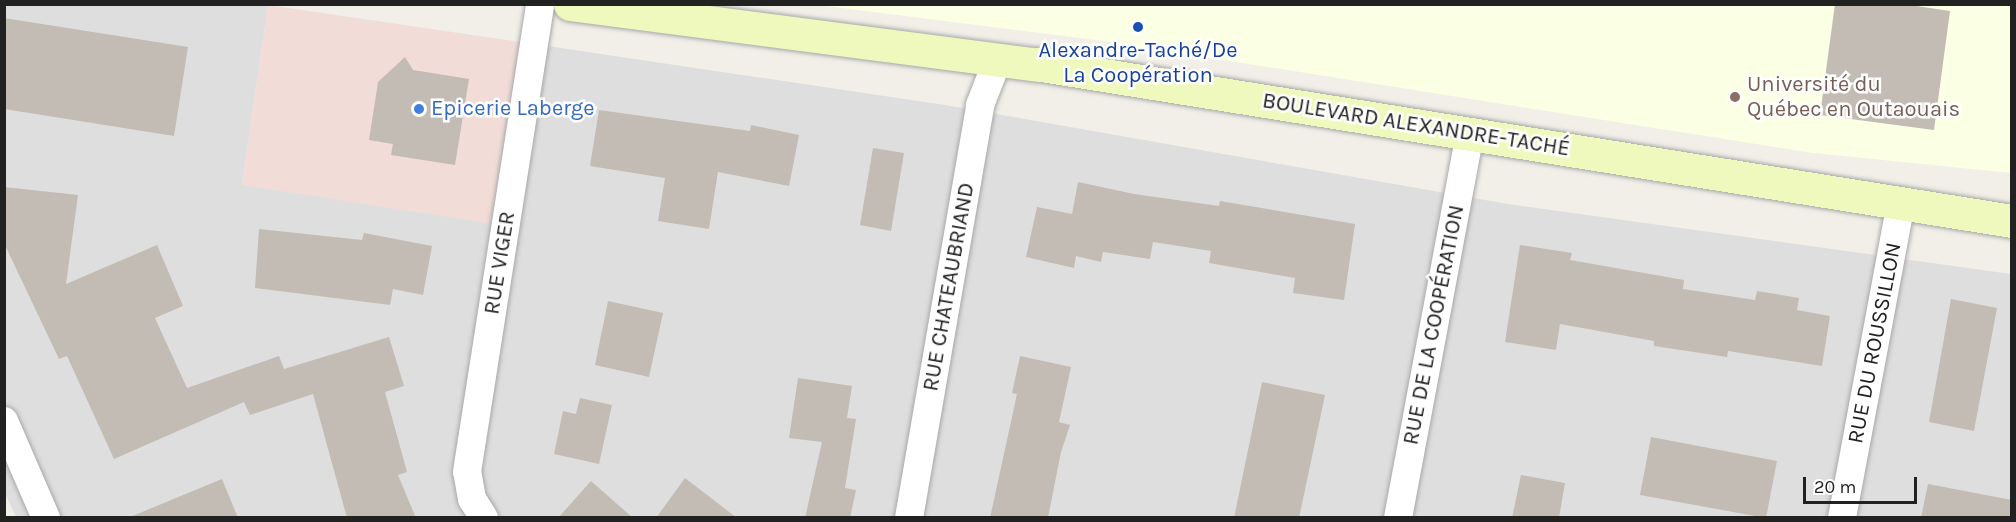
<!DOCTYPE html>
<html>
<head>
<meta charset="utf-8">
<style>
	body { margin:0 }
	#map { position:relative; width:2016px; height:522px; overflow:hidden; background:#f1efe8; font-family:Karla,sans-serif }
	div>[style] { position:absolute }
	.residential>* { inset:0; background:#dfdede }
	.commercial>* { inset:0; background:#f1dcd8 }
	.education>* { inset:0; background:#fbffe3 }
	.building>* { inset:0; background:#c2bcb4 }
	.roads { filter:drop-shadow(0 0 2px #a8a8a8) drop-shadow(0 0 2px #a8a8a8) }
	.street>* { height:28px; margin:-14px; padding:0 14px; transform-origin:14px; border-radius:14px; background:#fff }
	.secondary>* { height:33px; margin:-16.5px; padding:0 16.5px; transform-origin:16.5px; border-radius:16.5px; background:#eff9be }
	.dots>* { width:16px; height:16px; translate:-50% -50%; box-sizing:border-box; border:3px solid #fff; border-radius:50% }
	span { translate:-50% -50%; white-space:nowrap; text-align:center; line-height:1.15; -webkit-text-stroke:5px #fff; paint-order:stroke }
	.transit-label { font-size:22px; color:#164399 }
	.education-label { font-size:22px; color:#785e54 }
	.left { translate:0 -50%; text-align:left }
	.shop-label { font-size:22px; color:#366cbe }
	.street-label { font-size:22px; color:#212121 }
	.frame { position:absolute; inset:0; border:6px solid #212121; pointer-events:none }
	.scale { position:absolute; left:1803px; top:477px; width:114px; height:27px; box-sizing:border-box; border:3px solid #212121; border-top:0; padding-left:8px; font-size:18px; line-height:21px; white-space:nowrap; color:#212121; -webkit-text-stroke:4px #fff; paint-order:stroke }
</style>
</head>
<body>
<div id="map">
	<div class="residential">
		<div style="clip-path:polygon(4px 5px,268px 5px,242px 185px,534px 44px,945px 105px,1508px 204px,2011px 274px,2011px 517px,16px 517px,4px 491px)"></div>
	</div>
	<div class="commercial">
		<div style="clip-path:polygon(268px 5px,534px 44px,506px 226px,242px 185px)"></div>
	</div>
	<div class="education">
		<div style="clip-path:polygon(818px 5px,2011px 5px,2011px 173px,1813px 153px,1103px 41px)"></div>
	</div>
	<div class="building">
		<div style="clip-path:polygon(1835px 4px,1903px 4px,1950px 11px,1934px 130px,1820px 115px)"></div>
		<div style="clip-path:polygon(4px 18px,188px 47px,174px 136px,4px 109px)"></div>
		<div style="clip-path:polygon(405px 57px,413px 70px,469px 79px,455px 165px,391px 155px,393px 144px,369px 140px,378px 82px)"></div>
		<div style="clip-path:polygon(599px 110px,750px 131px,751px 125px,799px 135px,789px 186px,718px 172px,709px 229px,658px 221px,665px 178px,590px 166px)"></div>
		<div style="clip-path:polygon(873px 148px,904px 153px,891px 231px,860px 225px)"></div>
		<div style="clip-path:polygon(1078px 182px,1134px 194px,1219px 206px,1220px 201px,1355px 224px,1344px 300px,1293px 293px,1295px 278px,1209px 263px,1211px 251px,1153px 242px,1150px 259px,1103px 252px,1101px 262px,1076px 256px,1074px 268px,1026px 257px,1037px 207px,1072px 214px)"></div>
		<div style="clip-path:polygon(4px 187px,78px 195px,66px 284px,157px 245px,183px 306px,155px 318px,187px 388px,279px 356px,284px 369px,389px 337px,404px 386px,385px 392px,407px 472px,398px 475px,416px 518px,347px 518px,313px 394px,250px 415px,244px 402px,114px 459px,67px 356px,59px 359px,4px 243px)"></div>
		<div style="clip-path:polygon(259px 229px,362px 240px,364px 233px,432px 246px,423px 295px,393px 289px,390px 305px,255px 288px)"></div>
		<div style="clip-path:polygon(1520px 245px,1572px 253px,1570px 260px,1684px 280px,1683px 289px,1755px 300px,1757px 291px,1799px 298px,1797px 310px,1830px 316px,1822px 366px,1728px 351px,1727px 357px,1654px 346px,1654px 341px,1560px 324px,1556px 350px,1505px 342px)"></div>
		<div style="clip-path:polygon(1951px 299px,1997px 308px,1974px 431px,1929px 422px)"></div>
		<div style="clip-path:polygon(608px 301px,663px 313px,649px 377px,595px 365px)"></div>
		<div style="clip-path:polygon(1020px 356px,1071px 367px,1059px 422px,1070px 425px,1061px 452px,1048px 518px,990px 518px,1017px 394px,1012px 393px)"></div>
		<div style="clip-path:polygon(798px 378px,852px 386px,847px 418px,856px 419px,845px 488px,856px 490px,850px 518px,805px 518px,822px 442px,789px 438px)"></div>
		<div style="clip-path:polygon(1262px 382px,1325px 395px,1299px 518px,1234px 518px)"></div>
		<div style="clip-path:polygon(580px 398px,612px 405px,599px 464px,554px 454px,563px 411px,576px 414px)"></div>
		<div style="clip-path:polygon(1651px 437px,1777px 461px,1766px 518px,1640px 495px)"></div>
		<div style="clip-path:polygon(1521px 475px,1565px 483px,1559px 518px,1512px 518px)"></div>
		<div style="clip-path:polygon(685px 478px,737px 518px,656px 518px)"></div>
		<div style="clip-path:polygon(222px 479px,238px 518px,130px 518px,130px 517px)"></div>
		<div style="clip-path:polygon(591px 481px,633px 518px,558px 518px)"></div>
		<div style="clip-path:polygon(1928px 484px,2012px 500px,2012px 518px,1921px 518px)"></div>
	</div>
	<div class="roads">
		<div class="street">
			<div style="left:4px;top:421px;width:106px;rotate:66.6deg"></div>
			<div style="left:484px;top:518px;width:22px;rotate:-122deg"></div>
			<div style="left:472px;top:499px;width:27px;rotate:-100deg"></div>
			<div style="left:467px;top:472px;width:474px;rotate:-81.1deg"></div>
			<div style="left:909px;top:518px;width:419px;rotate:-80.2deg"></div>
			<div style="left:980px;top:105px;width:49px;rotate:-68.6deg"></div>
			<div style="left:1398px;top:518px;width:392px;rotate:-79.4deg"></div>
			<div style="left:1842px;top:518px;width:319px;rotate:-79.4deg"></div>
		</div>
		<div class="secondary">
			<div style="left:570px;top:4px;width:469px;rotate:7.4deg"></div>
			<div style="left:1035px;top:64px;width:990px;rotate:9.13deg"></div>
		</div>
	</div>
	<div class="dots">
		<div style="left:1138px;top:27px;background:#1a4fb4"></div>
		<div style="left:1735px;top:97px;background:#8d6e63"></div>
		<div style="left:419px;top:109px;background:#3f7fe0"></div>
	</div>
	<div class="transit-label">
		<span style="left:1138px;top:63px">Alexandre-Taché/De<br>La Coopération</span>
	</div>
	<div class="education-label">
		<span class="left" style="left:1747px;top:97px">Université du<br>Québec en Outaouais</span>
	</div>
	<div class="shop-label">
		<span class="left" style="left:431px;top:109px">Epicerie Laberge</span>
	</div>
	<div class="street-label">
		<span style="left:1416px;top:125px;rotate:9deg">BOULEVARD ALEXANDRE-TACHÉ</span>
		<span style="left:500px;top:263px;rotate:-81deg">RUE VIGER</span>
		<span style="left:949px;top:287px;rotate:-80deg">RUE CHATEAUBRIAND</span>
		<span style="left:1434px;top:325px;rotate:-79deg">RUE DE LA COOPÉRATION</span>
		<span style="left:1875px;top:343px;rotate:-79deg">RUE DU ROUSSILLON</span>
	</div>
	<div class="frame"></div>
	<div class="scale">20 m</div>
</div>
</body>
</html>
